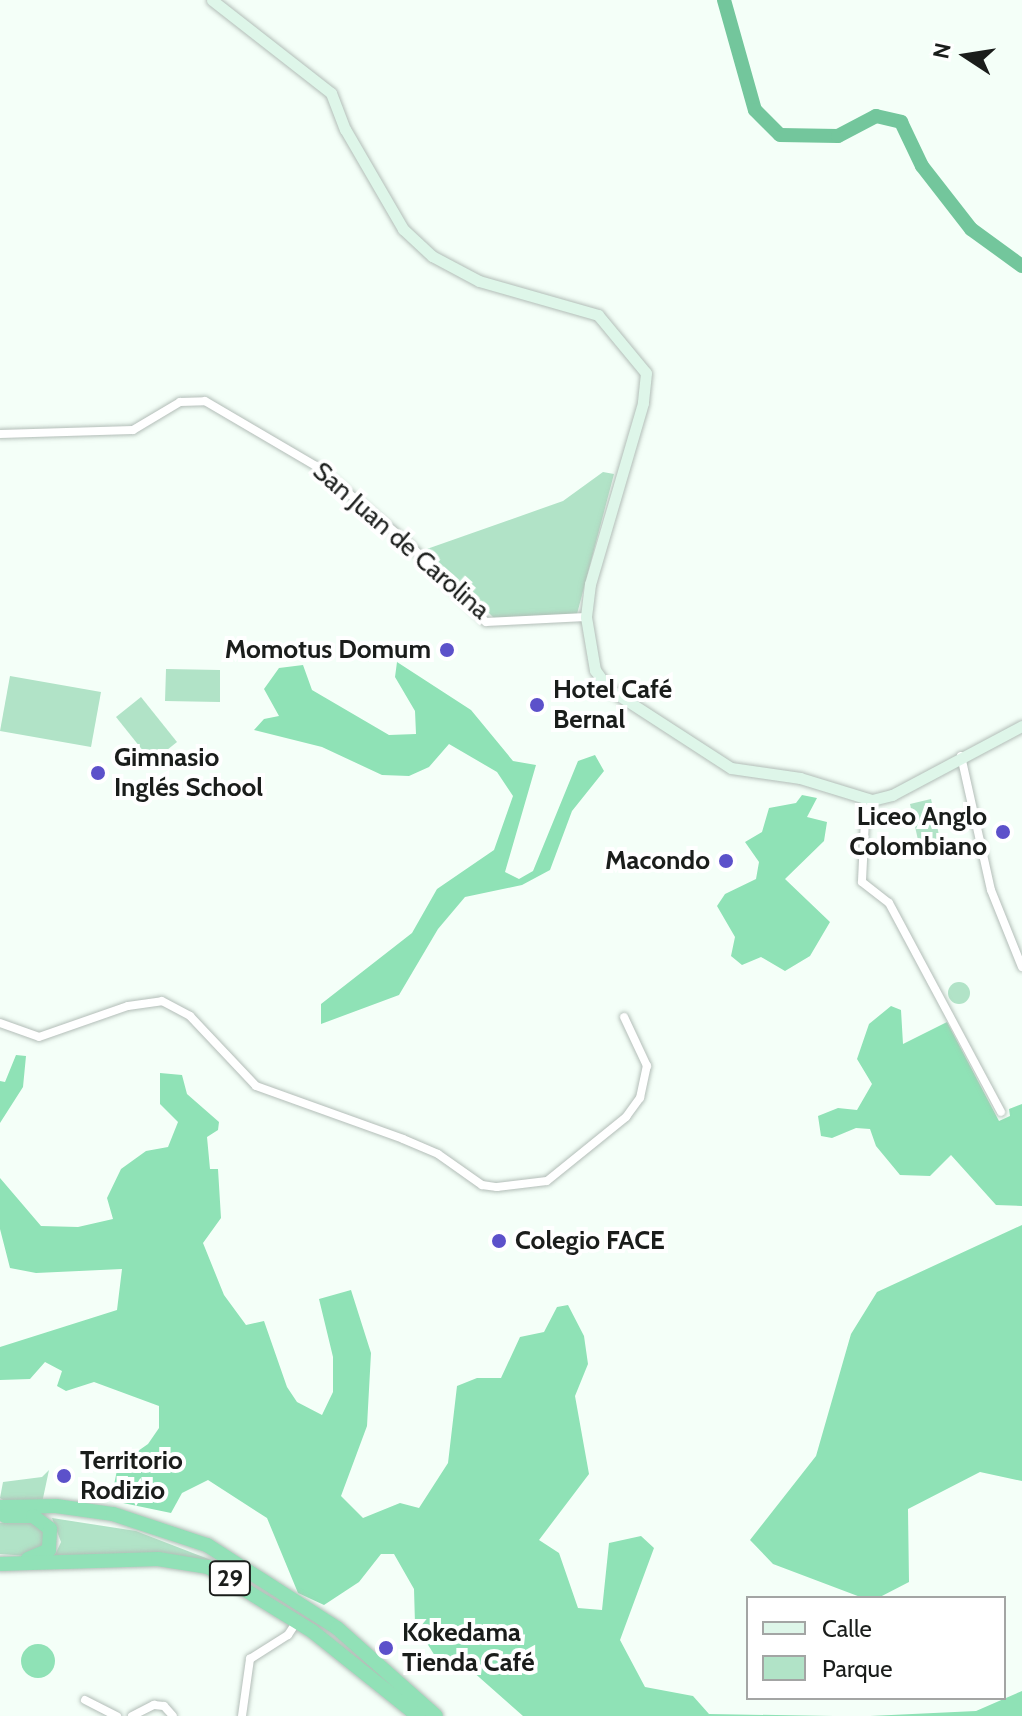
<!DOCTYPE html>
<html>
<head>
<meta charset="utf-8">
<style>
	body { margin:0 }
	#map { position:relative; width:1022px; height:1716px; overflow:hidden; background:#f4fff8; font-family:Cabin,sans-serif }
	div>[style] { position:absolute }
	.green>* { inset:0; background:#b1e3c7 }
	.round { border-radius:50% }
	.forest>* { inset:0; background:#8fe2b6 }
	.river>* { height:14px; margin:-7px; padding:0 7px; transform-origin:7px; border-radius:7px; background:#73c69c }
	.roads { filter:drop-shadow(0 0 2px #b3beb8) drop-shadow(0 0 2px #b3beb8) }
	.street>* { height:8px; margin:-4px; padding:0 4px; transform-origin:4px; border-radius:4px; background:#fff }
	.secondary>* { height:11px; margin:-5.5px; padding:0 5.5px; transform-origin:5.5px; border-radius:5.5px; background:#def6e9 }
	.highway>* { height:14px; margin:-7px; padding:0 7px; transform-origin:7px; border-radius:7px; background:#91e1b7 }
	.dots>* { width:22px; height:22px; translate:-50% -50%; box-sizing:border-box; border:4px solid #fff; border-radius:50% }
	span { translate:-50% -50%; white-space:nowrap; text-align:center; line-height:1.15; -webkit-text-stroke:8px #fff; paint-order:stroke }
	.shield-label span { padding:2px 6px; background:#fff; border:2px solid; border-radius:6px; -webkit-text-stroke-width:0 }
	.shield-label { font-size:24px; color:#1a1d1b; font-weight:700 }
	.street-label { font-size:26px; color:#1a1d1b }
	.poi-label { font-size:26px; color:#1a1d1b; font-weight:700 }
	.right { translate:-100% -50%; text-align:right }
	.left { translate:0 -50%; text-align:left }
	.legend { position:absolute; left:746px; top:1596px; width:260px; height:104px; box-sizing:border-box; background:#fff; border:2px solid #a3a5a4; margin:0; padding:10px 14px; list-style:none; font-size:24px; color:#1a1d1b }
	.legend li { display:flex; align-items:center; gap:16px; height:40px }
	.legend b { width:40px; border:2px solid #a3a5a4 }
	.north { position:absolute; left:926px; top:16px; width:80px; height:80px; -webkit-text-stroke:6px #fff; paint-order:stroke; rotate:282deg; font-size:22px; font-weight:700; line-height:32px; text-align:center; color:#1a1d1b }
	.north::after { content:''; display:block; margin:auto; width:28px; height:36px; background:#1a1d1b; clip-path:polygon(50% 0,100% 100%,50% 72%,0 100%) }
</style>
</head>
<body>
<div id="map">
	<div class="green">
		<div style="clip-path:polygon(603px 472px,614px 474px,577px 614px,494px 618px,424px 550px,563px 501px)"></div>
		<div style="clip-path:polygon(166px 669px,220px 670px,220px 702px,165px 701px)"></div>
		<div style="clip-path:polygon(10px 676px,101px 692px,91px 747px,0 731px)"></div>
		<div style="clip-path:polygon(141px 697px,177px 742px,152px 762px,116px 717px)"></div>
		<div style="clip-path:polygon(931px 799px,941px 844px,920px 849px,910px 804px)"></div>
		<div class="round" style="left:948px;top:982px;width:22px;height:22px"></div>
		<div style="clip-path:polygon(49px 1470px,42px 1503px,10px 1504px,0 1498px,3px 1482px,42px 1477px)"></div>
		<div style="clip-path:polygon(52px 1518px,136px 1531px,229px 1567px,227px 1570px,187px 1557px,53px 1559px,61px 1542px)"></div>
		<div style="clip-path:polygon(32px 1521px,40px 1524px,48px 1542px,29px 1556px,0 1554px,0 1523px)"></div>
	</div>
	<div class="forest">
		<div style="clip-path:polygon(397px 662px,471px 710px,513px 761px,536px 765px,505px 872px,519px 879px,533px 871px,578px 761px,595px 755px,604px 771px,572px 811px,550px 870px,522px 885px,465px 897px,438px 929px,399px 995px,321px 1024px,321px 1004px,412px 933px,437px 889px,494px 850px,513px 796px,497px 772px,449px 744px,429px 767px,409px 776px,382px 775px,322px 747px,254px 730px,264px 719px,279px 716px,264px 689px,279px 668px,303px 665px,312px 690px,389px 735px,416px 734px,415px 711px,395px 677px)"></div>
		<div style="clip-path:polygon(802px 795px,817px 798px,807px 817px,827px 822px,824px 841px,785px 879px,830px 922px,810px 956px,785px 971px,761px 957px,742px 965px,731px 956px,735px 937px,717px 906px,725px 894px,756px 879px,759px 862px,745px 842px,762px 832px,769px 808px,796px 803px)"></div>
		<div style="clip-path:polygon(891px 1006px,901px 1010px,903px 1044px,947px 1022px,999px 1121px,1010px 1116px,1009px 1109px,1022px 1104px,1022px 1206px,996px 1205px,951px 1155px,930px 1176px,900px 1175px,876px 1146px,870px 1129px,856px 1128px,832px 1138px,821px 1136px,818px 1116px,838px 1108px,857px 1110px,872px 1084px,857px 1059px,869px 1024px)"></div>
		<div style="clip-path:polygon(16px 1055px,26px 1056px,23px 1087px,0 1123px,0 1081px,5px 1082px)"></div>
		<div style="clip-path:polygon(160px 1073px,182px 1075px,187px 1094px,219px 1122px,218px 1130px,207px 1137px,210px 1169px,218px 1169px,221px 1218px,203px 1243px,224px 1295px,246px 1325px,264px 1321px,287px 1387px,297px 1402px,322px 1415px,333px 1392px,333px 1357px,319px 1299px,351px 1290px,371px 1353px,367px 1426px,341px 1496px,363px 1518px,400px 1503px,419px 1508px,448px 1463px,457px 1386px,477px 1378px,501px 1378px,520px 1337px,544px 1332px,557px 1307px,568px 1305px,584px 1336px,588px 1364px,575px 1396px,589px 1474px,539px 1540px,559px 1553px,578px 1608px,602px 1610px,609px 1543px,641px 1536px,654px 1548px,620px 1640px,645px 1687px,693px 1696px,709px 1714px,834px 1716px,523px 1716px,454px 1655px,440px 1664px,415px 1624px,414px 1589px,394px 1554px,381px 1554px,359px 1582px,324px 1605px,298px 1593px,267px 1518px,208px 1480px,182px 1493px,171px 1513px,123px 1503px,114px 1485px,118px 1465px,148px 1444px,159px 1428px,159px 1406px,94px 1382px,66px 1391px,57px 1386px,62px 1371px,45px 1362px,30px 1379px,0 1380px,0 1347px,117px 1310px,122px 1269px,36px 1273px,10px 1268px,0 1229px,0 1178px,41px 1226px,78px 1227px,113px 1219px,107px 1198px,121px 1169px,146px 1151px,168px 1147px,178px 1122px,160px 1104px)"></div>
		<div style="clip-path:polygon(1022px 1225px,1022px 1481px,980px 1472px,908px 1509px,909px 1582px,878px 1598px,863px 1598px,773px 1564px,750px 1540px,816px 1456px,851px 1334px,877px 1292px)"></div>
		<div class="round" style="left:21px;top:1644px;width:34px;height:34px"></div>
		<div style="clip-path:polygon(1022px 1691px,1022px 1716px,870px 1716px,976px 1711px)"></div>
	</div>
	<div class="river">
		<div style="left:724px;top:0;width:114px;rotate:74.3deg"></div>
		<div style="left:755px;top:110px;width:35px;rotate:45deg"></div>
		<div style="left:780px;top:135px;width:58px;rotate:1deg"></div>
		<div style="left:838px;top:136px;width:43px;rotate:-27.8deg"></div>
		<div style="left:876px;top:116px;width:26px;rotate:13deg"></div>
		<div style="left:901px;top:122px;width:49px;rotate:64.5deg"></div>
		<div style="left:922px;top:166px;width:80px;rotate:52.1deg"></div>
		<div style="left:971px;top:229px;width:63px;rotate:36deg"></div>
	</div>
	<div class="roads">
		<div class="street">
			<div style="left:0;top:434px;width:133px;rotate:-1.7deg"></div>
			<div style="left:133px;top:430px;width:55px;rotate:-30.8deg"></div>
			<div style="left:180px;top:402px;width:25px;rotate:-2deg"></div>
			<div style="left:205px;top:401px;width:129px;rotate:30.4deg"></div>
			<div style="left:316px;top:466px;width:120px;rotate:39.9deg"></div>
			<div style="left:408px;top:543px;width:111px;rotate:45.4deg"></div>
			<div style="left:486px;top:622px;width:100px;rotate:-2.9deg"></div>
			<div style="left:961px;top:756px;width:137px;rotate:77.4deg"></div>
			<div style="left:991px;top:890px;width:83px;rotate:68.1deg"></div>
			<div style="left:866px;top:799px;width:83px;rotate:92.8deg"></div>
			<div style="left:862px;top:882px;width:34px;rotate:38deg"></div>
			<div style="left:889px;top:903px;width:237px;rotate:61.8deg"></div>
			<div style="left:0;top:1023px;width:41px;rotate:19.7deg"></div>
			<div style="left:39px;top:1037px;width:94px;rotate:-19.2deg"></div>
			<div style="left:128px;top:1006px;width:34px;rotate:-8deg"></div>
			<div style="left:162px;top:1001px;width:32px;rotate:28deg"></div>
			<div style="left:190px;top:1016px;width:96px;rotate:46.7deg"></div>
			<div style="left:256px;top:1086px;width:156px;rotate:19.8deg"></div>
			<div style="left:403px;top:1139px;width:38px;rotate:23deg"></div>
			<div style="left:438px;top:1154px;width:54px;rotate:35.2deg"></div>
			<div style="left:482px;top:1185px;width:15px;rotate:8deg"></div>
			<div style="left:497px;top:1187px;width:50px;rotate:-6.8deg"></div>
			<div style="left:547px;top:1181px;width:102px;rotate:-39deg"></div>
			<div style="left:626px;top:1117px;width:24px;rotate:-54deg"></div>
			<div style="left:640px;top:1098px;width:33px;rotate:-78deg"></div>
			<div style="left:647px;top:1066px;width:54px;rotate:-115.1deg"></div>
			<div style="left:85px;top:1700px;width:36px;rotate:27deg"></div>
			<div style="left:132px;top:1716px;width:25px;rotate:-27deg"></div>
			<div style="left:154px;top:1705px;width:10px;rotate:6deg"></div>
			<div style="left:164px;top:1706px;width:13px;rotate:48deg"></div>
			<div style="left:242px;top:1716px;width:58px;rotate:-82deg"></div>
			<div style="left:250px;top:1659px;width:45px;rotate:-32.3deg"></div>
			<div style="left:288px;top:1635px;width:17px;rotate:-57deg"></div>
		</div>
		<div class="secondary">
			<div style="left:212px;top:0;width:151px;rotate:38deg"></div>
			<div style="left:331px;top:93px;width:39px;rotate:69deg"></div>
			<div style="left:345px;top:129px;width:116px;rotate:59.9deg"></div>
			<div style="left:403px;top:229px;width:40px;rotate:43deg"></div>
			<div style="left:432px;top:256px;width:53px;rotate:28deg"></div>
			<div style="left:479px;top:281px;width:124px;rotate:15.9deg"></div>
			<div style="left:598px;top:315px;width:75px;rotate:50.4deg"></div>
			<div style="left:646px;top:373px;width:30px;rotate:96deg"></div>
			<div style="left:643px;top:403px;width:189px;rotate:106.3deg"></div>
			<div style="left:590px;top:584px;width:33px;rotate:97deg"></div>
			<div style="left:586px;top:617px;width:54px;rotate:80.4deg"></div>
			<div style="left:595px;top:670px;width:24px;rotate:54deg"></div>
			<div style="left:609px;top:689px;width:145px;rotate:32.9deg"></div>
			<div style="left:731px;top:768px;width:70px;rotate:8.2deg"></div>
			<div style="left:800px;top:778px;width:75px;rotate:17deg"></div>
			<div style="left:872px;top:800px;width:21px;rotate:-14deg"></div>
			<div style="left:892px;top:795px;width:147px;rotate:-28deg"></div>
		</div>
		<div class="highway">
			<div style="left:0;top:1507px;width:56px;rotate:-1deg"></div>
			<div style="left:56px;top:1506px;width:58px;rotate:8deg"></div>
			<div style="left:113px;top:1514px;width:99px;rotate:18.3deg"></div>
			<div style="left:207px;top:1545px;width:154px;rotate:32.6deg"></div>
			<div style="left:337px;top:1628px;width:132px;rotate:41.6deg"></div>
			<div style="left:5px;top:1516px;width:28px"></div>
			<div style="left:33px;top:1516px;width:21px;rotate:37deg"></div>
			<div style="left:50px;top:1529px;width:21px;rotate:93deg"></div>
			<div style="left:49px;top:1550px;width:23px;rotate:157deg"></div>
			<div style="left:0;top:1564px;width:158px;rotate:-1.8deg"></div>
			<div style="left:158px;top:1559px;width:51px;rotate:9.1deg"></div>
			<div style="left:208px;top:1567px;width:122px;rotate:31.6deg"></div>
			<div style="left:312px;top:1631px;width:136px;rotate:38.7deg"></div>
		</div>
	</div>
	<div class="dots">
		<div style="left:447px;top:650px;background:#5c51ca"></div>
		<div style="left:537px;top:705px;background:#5c51ca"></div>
		<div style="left:98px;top:773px;background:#5c51ca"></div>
		<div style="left:1003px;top:832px;background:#5c51ca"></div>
		<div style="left:726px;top:861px;background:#5c51ca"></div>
		<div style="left:499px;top:1241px;background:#5c51ca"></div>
		<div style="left:64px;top:1476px;background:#5c51ca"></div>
		<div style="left:386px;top:1648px;background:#5c51ca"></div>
	</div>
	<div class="shield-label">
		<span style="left:230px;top:1578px">29</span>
	</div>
	<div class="street-label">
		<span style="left:401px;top:541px;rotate:41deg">San Juan de Carolina</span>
	</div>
	<div class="poi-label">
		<span class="right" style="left:431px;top:650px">Momotus Domum</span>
		<span class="left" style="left:553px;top:705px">Hotel Café<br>Bernal</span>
		<span class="left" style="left:114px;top:773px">Gimnasio<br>Inglés School</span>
		<span class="right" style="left:987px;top:832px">Liceo Anglo<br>Colombiano</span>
		<span class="right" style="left:710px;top:861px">Macondo</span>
		<span class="left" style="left:515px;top:1241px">Colegio FACE</span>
		<span class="left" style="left:80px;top:1476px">Territorio<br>Rodizio</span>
		<span class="left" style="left:402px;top:1648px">Kokedama<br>Tienda Café</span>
	</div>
	<ul class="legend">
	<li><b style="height:10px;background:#def6e9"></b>Calle</li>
	<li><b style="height:22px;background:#b1e3c7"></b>Parque</li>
	</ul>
	<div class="north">N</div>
</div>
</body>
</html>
